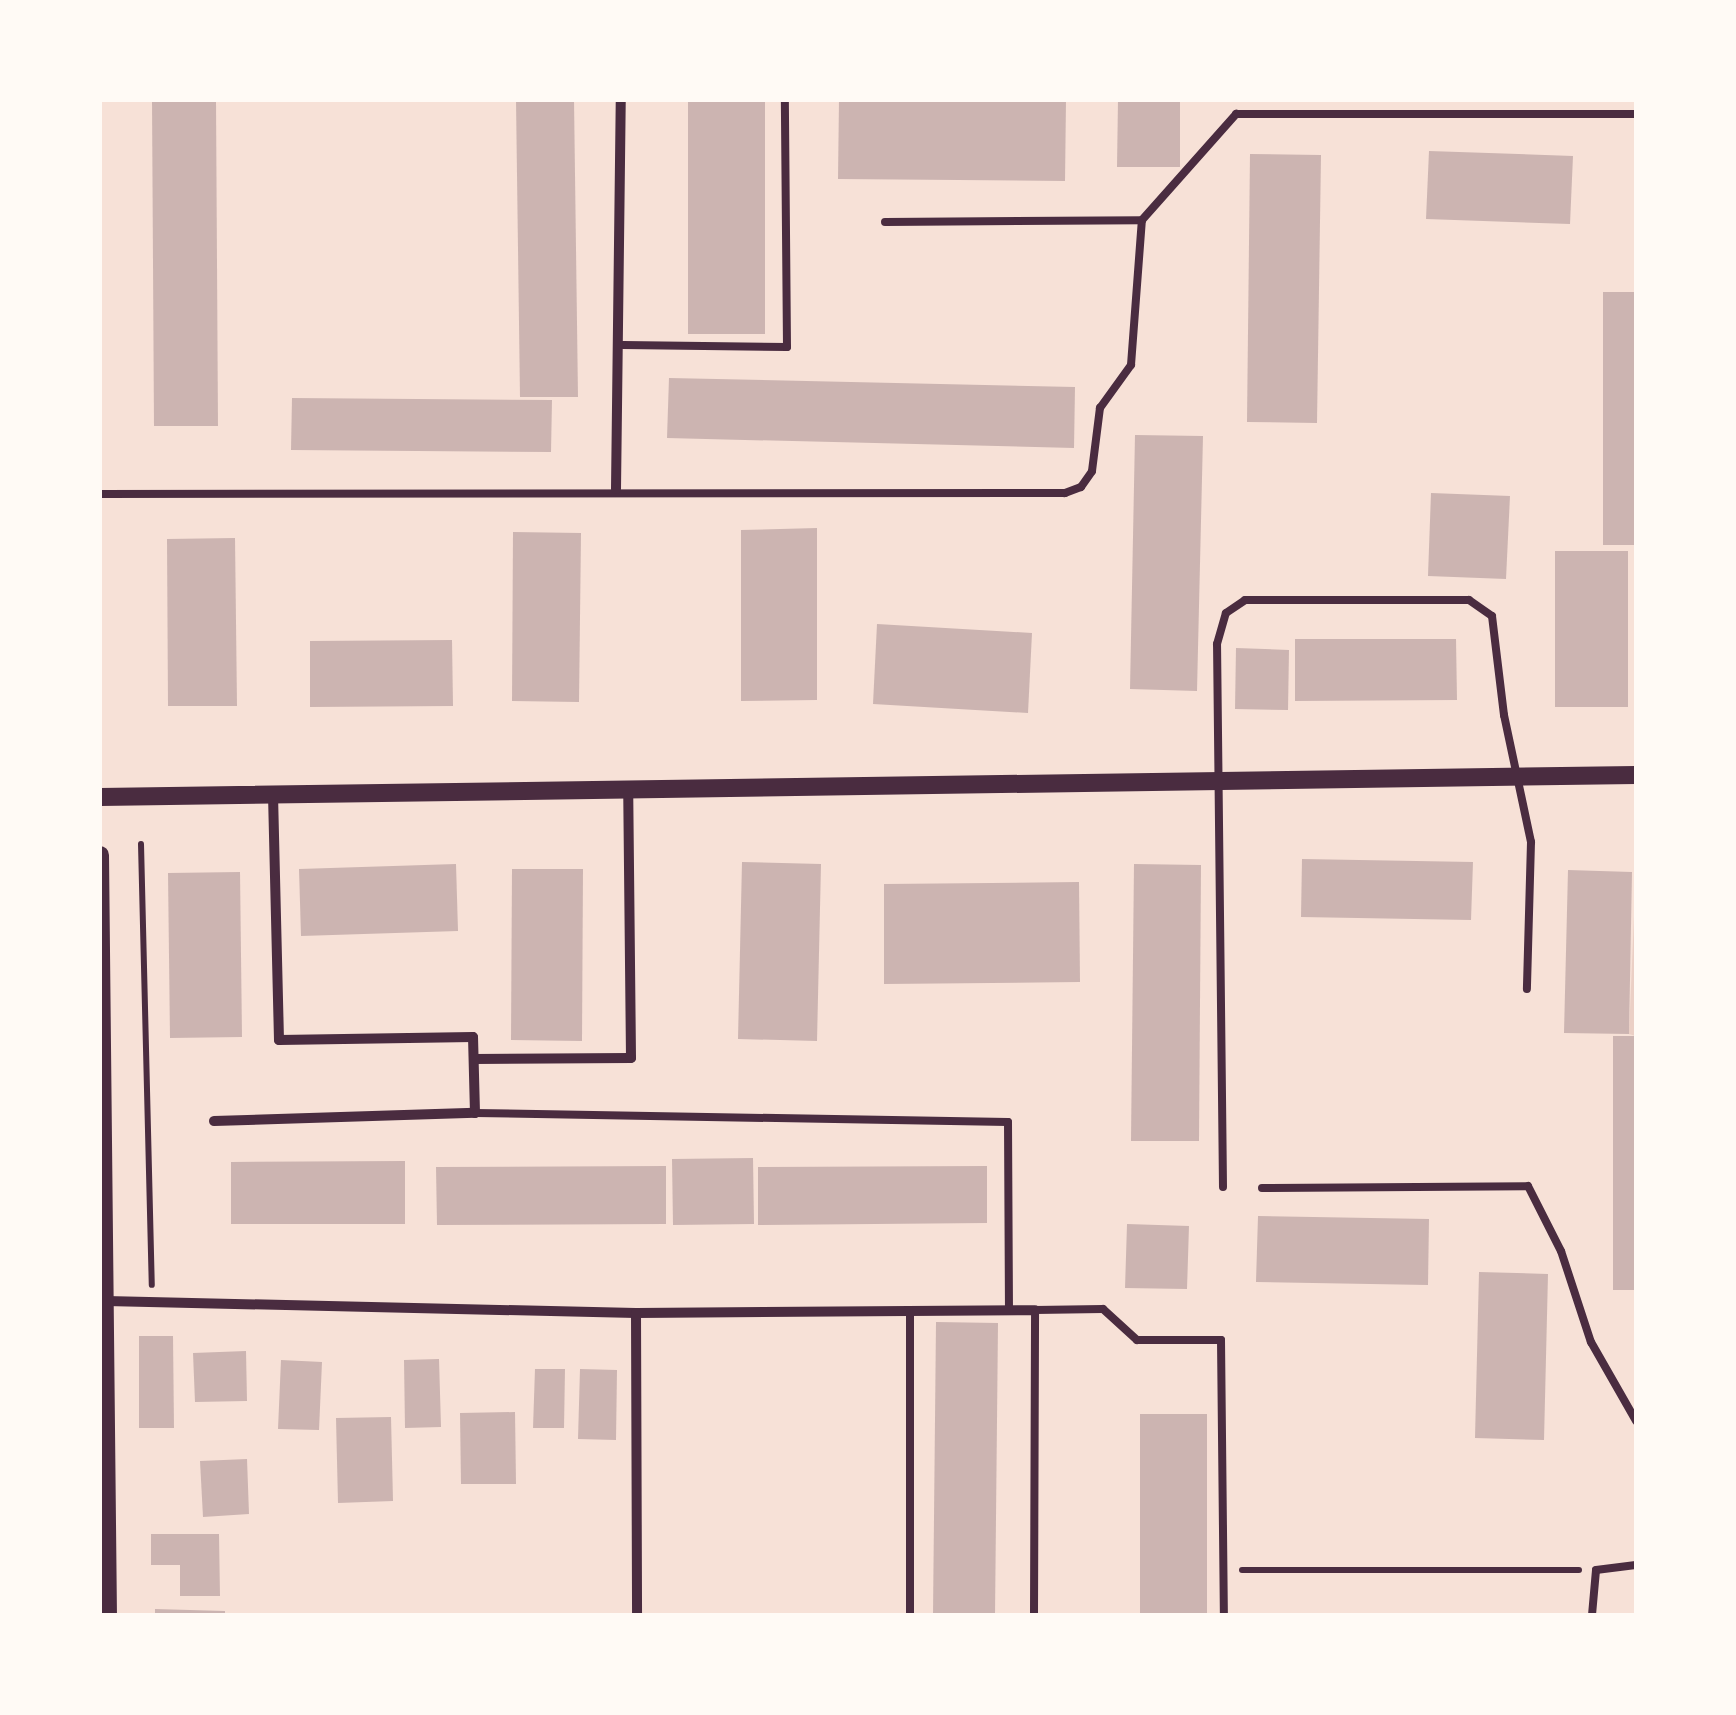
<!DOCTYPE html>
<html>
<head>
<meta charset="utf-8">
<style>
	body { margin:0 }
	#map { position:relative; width:1736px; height:1715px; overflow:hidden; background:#f7e1d7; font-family:Rubik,sans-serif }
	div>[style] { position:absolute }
	.green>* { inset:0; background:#ebcfc5 }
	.building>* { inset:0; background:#ccb4b1 }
	.path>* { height:6px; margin:-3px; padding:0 3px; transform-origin:3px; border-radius:3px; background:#4a2c40 }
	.service>* { height:8px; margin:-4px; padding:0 4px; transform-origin:4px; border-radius:4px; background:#4a2c40 }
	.minor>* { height:10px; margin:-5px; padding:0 5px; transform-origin:5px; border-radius:5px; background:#4a2c40 }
	.tertiary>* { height:18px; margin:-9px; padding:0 9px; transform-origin:9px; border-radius:9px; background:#4a2c40 }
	span { translate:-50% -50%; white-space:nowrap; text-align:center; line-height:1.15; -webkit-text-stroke:10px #fffaf5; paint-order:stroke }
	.frame { position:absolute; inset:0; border:102px solid #fffaf5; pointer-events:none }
</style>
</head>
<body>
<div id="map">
	<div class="green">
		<div style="clip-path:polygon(1636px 870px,1636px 1036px,1629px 1034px)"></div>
	</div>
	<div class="building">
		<div style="clip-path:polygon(152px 100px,216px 100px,218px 426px,154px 426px)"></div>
		<div style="clip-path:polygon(516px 100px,574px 100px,578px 397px,520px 397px)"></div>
		<div style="clip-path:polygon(688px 100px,765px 100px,765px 334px,688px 334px)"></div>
		<div style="clip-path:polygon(839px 100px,1066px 100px,1065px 181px,838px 179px)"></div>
		<div style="clip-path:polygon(1118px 100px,1180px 100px,1180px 167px,1117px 167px)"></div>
		<div style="clip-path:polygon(1429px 151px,1573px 156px,1570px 224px,1426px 219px)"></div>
		<div style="clip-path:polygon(1250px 154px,1321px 155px,1317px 423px,1247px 422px)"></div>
		<div style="clip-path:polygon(1603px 292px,1636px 292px,1636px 545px,1603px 545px)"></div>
		<div style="clip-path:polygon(669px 378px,1075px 387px,1074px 448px,667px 438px)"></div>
		<div style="clip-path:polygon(292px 398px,552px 400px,551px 452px,291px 450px)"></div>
		<div style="clip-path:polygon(1135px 435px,1203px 436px,1197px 691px,1130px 689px)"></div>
		<div style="clip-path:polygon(1431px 493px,1510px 496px,1506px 579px,1428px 576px)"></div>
		<div style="clip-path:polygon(817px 528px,817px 700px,741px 701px,741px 530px)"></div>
		<div style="clip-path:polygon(513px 532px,581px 533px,579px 702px,512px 701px)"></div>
		<div style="clip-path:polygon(235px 538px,237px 706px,168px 706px,167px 539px)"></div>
		<div style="clip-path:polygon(1555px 551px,1628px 551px,1628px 707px,1555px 707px)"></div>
		<div style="clip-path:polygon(877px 624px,1032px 633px,1028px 713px,873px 704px)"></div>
		<div style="clip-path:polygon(1295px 639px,1456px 639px,1457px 700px,1295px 701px)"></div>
		<div style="clip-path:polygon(452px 640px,453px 706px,310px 707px,310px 641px)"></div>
		<div style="clip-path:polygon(1236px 648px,1289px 650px,1288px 710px,1235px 709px)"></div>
		<div style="clip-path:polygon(1302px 859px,1473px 862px,1471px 920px,1301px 917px)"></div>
		<div style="clip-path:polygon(742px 862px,821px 864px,817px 1041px,738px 1039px)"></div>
		<div style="clip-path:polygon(456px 864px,458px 931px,301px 936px,299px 869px)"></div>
		<div style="clip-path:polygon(1134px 864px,1201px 865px,1199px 1141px,1131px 1141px)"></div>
		<div style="clip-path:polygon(512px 869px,583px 869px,582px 1041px,511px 1040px)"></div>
		<div style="clip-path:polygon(1568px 870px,1632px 872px,1629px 1034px,1564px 1033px)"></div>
		<div style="clip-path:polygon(240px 872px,242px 1037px,170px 1038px,168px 873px)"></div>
		<div style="clip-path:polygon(1079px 882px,1080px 982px,884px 984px,884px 884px)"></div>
		<div style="clip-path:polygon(1613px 1036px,1636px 1036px,1636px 1290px,1613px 1290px)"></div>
		<div style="clip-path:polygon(753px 1158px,754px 1224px,673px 1225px,672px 1159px)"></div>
		<div style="clip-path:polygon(405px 1161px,405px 1224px,231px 1224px,231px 1162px)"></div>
		<div style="clip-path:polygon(666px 1166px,666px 1224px,437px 1225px,436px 1167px)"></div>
		<div style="clip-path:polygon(987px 1166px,987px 1223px,758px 1225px,758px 1167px)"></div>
		<div style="clip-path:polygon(1258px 1216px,1429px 1219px,1428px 1285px,1256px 1282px)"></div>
		<div style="clip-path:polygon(1127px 1224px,1189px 1226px,1187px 1289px,1125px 1288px)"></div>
		<div style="clip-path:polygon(1479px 1272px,1548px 1274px,1544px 1440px,1475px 1438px)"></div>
		<div style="clip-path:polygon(936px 1322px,998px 1323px,995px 1615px,933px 1615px)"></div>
		<div style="clip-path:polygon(139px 1336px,173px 1336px,174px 1428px,139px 1428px)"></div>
		<div style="clip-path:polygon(246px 1351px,247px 1401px,195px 1402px,193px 1353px)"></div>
		<div style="clip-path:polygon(439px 1359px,441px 1427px,405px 1428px,404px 1360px)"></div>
		<div style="clip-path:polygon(281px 1360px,322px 1362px,319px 1430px,278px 1429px)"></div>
		<div style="clip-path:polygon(535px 1369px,565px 1369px,564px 1428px,533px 1428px)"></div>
		<div style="clip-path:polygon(580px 1369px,617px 1370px,616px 1440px,578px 1439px)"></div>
		<div style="clip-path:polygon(515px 1412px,516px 1484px,461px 1484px,460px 1413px)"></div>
		<div style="clip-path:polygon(1140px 1414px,1207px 1414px,1207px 1615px,1140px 1615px)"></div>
		<div style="clip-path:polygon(391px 1417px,393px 1501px,338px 1503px,336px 1418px)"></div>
		<div style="clip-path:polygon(247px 1459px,249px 1514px,203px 1517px,200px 1461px)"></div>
		<div style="clip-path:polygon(151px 1534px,219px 1534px,220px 1596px,180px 1596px,180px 1565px,151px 1565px)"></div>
		<div style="clip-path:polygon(155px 1609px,225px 1611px,225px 1615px,155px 1615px)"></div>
	</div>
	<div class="path">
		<div style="left:141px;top:844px;width:441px;rotate:88.6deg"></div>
		<div style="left:1242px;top:1570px;width:337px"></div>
	</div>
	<div class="service">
		<div style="left:885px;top:222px;width:257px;rotate:-0.4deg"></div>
		<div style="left:623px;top:345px;width:164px;rotate:0.7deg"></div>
		<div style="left:787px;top:347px;width:247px;rotate:-90.5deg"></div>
		<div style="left:100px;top:494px;width:965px;rotate:-0.06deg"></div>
		<div style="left:1065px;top:493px;width:17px;rotate:-21deg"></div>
		<div style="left:1081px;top:487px;width:19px;rotate:-55deg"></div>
		<div style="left:1092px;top:471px;width:64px;rotate:-82.8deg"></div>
		<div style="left:1100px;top:408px;width:53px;rotate:-54.2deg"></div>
		<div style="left:1131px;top:365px;width:145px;rotate:-85.7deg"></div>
		<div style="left:1142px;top:220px;width:142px;rotate:-48.4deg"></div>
		<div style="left:1236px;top:114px;width:400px"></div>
		<div style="left:475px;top:1113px;width:533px;rotate:0.97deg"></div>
		<div style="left:1008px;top:1122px;width:188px;rotate:89.7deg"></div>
		<div style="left:1223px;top:1187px;width:543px;rotate:-90.63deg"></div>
		<div style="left:1217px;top:644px;width:32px;rotate:-74deg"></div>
		<div style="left:1226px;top:613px;width:23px;rotate:-34deg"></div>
		<div style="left:1245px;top:600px;width:224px"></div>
		<div style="left:1469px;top:600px;width:28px;rotate:35deg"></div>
		<div style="left:1492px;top:616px;width:100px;rotate:83.1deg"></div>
		<div style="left:1504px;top:715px;width:130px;rotate:78deg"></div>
		<div style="left:1531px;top:842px;width:147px;rotate:91.6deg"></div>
		<div style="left:1262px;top:1188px;width:266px;rotate:-0.4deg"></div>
		<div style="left:1528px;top:1186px;width:73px;rotate:63.1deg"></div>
		<div style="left:1561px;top:1251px;width:96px;rotate:71.8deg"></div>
		<div style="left:1591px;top:1342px;width:91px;rotate:60.3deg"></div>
		<div style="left:910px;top:1311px;width:304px;rotate:90deg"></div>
		<div style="left:1034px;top:1615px;width:305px;rotate:-89.8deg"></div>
		<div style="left:1035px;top:1310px;width:68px;rotate:-0.8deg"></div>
		<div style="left:1103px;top:1309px;width:46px;rotate:42.4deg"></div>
		<div style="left:1137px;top:1340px;width:84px"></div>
		<div style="left:1221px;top:1340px;width:275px;rotate:89.4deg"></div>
		<div style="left:1592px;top:1615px;width:45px;rotate:-84.9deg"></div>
		<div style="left:1596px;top:1570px;width:40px;rotate:-7.1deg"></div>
	</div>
	<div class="minor">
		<div style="left:616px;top:489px;width:389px;rotate:-89.3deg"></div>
		<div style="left:474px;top:1059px;width:157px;rotate:-0.4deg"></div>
		<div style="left:631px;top:1058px;width:266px;rotate:-90.6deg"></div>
		<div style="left:214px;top:1121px;width:261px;rotate:-1.8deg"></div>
		<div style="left:475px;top:1113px;width:76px;rotate:-91.5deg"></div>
		<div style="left:473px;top:1037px;width:194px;rotate:179.1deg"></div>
		<div style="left:279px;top:1040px;width:245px;rotate:-91.4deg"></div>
		<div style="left:106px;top:1301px;width:530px;rotate:1.3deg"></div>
		<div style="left:636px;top:1313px;width:399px;rotate:-0.4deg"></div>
		<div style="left:636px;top:1313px;width:302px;rotate:89.8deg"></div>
	</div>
	<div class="tertiary">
		<div style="left:100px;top:797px;width:1536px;rotate:-0.82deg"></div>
		<div style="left:100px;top:855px;width:760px;rotate:89.4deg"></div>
	</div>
	<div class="frame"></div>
</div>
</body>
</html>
